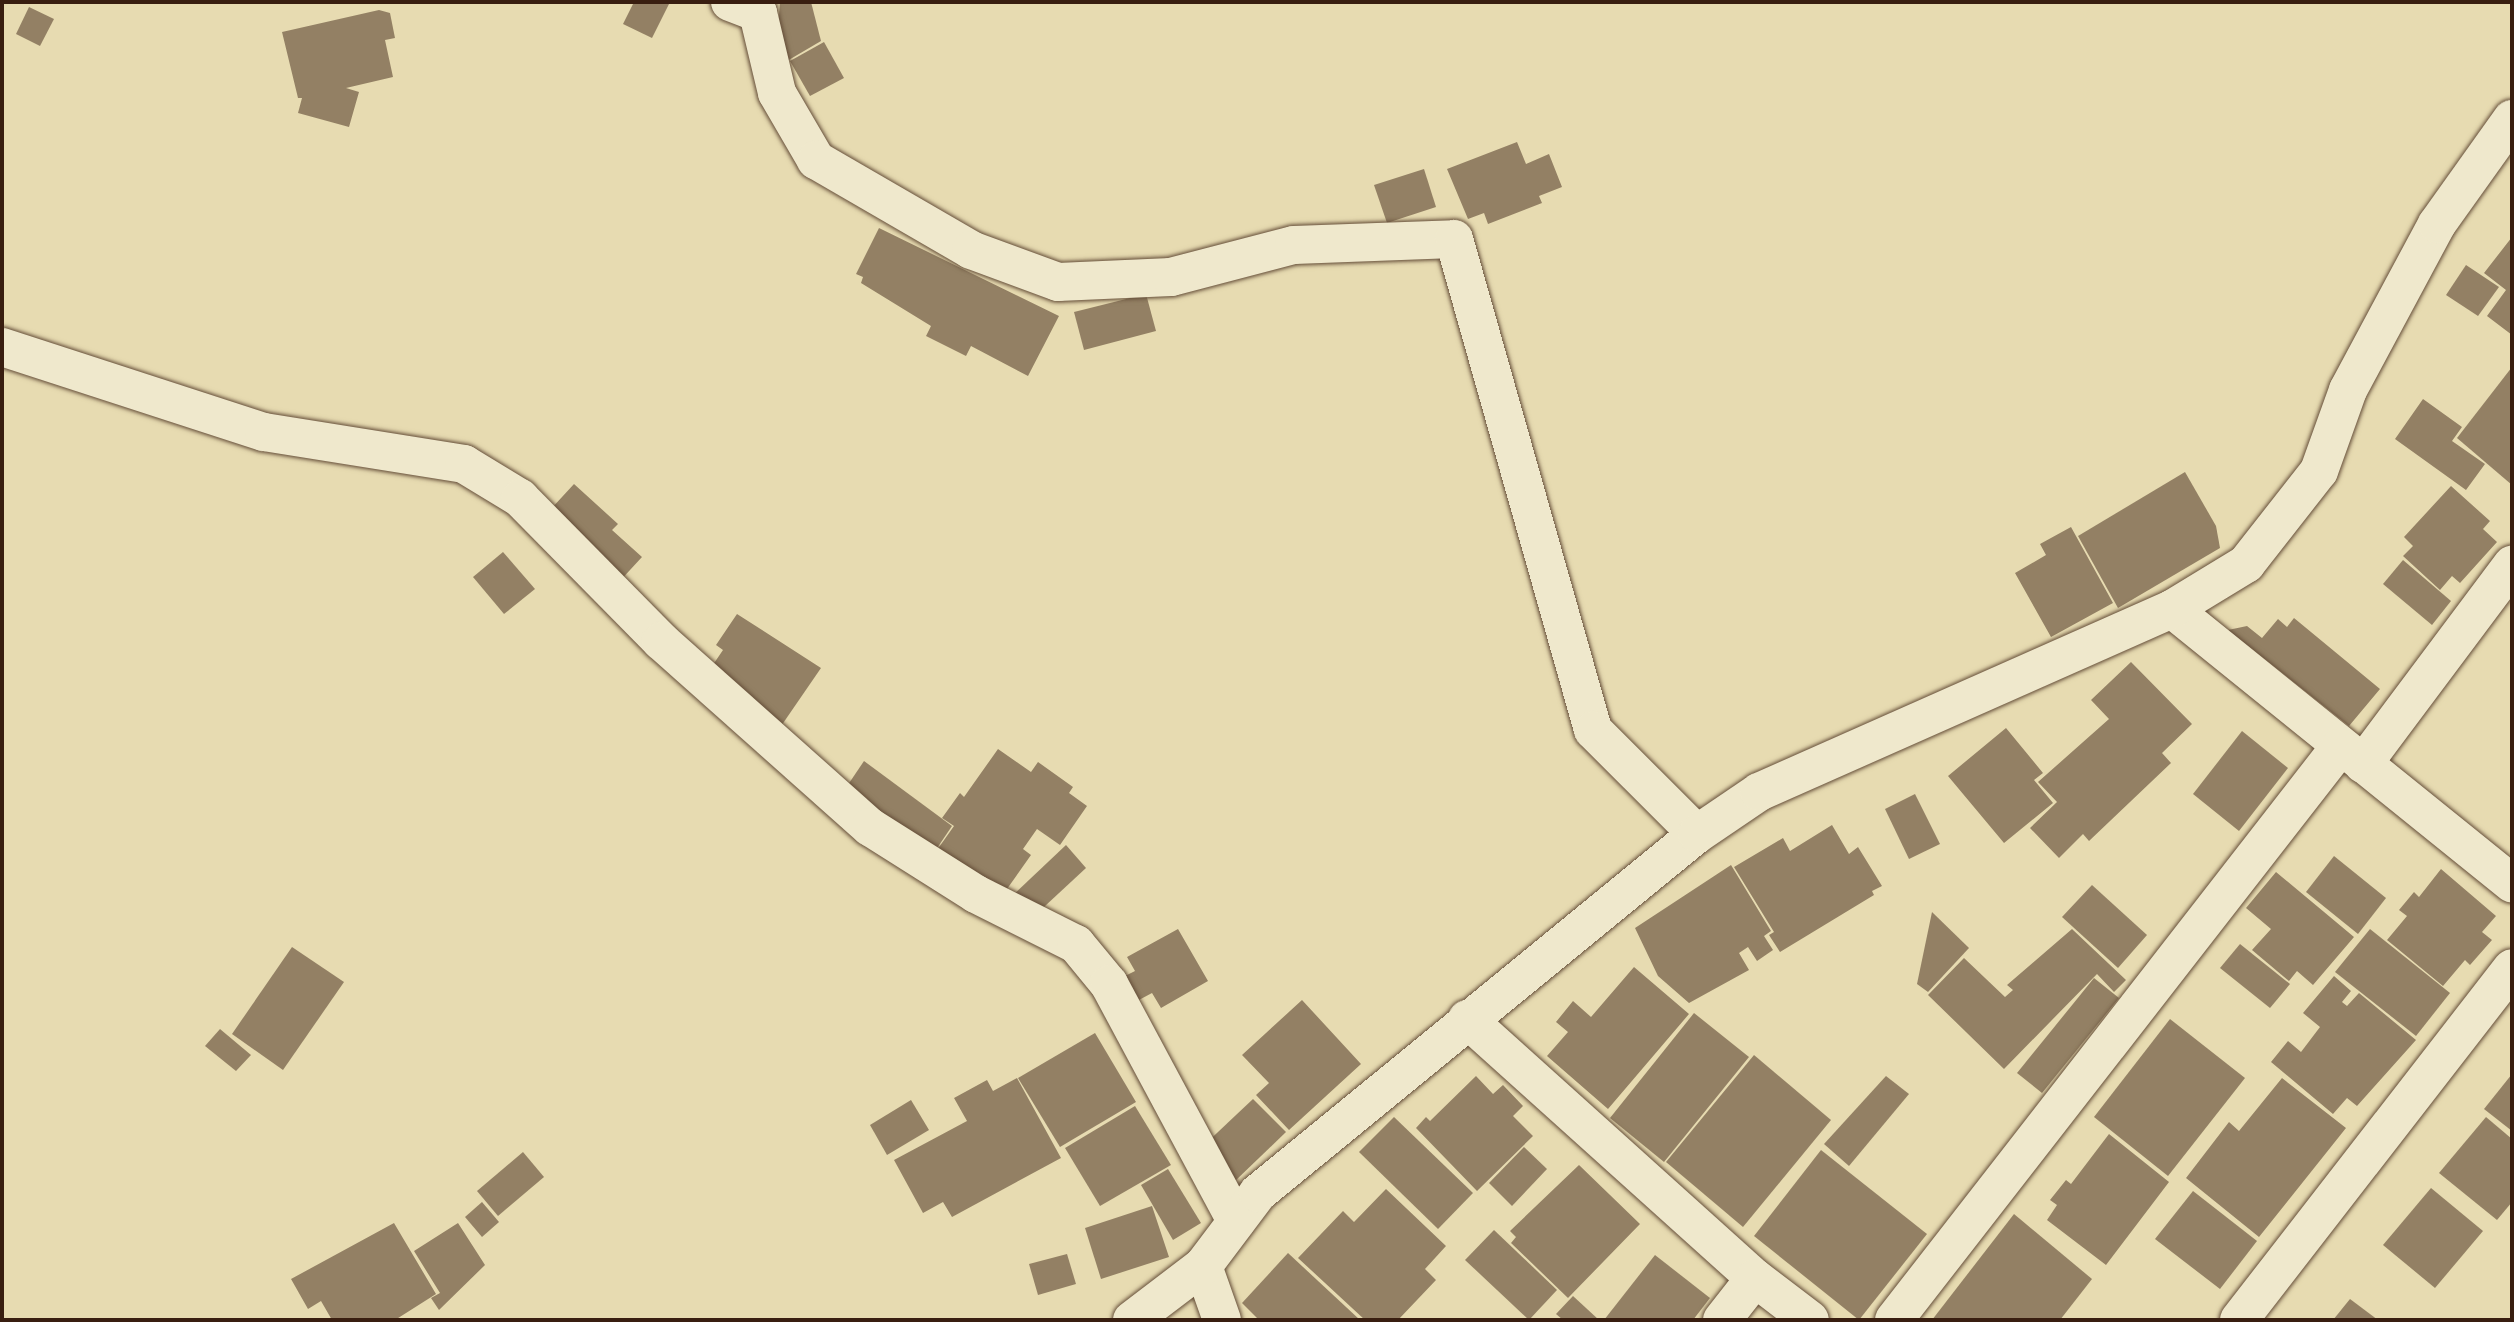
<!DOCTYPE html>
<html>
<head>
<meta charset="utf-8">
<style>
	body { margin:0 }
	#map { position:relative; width:2514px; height:1322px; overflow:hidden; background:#e7dbb1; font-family:"Sorts Mill Goudy",serif }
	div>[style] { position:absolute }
	.building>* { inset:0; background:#938064 }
	.roads { filter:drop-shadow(0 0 2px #644d38) drop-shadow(0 0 2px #644d38) }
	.street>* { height:38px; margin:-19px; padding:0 19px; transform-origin:19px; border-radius:19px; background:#efe8cc }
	span { translate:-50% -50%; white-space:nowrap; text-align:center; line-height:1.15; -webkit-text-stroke:6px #efe8cc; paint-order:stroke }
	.frame { position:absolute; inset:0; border:4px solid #391e10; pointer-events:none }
</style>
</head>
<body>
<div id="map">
	<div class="building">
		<div style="clip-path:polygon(634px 2px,670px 2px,652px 38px,623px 24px)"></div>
		<div style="clip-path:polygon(780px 2px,811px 2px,821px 41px,787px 61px,777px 43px)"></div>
		<div style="clip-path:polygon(29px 7px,54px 19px,40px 46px,16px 34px)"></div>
		<div style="clip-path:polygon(379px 10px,390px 13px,395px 38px,385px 40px,393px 77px,346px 88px,359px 92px,349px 127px,298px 113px,302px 98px,298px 98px,282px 32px)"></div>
		<div style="clip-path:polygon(824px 42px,844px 78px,810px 96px,790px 61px)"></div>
		<div style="clip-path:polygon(1517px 142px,1526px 164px,1549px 154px,1562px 187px,1539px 196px,1542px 203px,1488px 224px,1484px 213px,1468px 219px,1447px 169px)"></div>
		<div style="clip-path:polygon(1424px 169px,1436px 207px,1387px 223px,1374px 185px)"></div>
		<div style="clip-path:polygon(879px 228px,1059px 316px,1028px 376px,971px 346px,966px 356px,926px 336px,931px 326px,861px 283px,863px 277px,856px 274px)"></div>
		<div style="clip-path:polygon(2512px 237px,2512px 335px,2487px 316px,2506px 290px,2484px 273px)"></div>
		<div style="clip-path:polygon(2466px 265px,2499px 287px,2478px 316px,2446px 295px)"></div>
		<div style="clip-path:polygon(1146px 294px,1156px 331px,1084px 350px,1074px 312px)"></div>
		<div style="clip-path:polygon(2512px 367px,2512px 485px,2457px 438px)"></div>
		<div style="clip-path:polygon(2423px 399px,2462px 427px,2452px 441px,2485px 464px,2466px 490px,2395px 439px)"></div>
		<div style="clip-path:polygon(2185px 472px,2216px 526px,2220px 548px,2118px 608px,2078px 536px)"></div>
		<div style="clip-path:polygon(574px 484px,618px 524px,612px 530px,642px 557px,606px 596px,538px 523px)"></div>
		<div style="clip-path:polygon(2451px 486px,2490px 521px,2483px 529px,2497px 542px,2460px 583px,2452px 576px,2440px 590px,2403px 556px,2413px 546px,2404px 537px)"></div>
		<div style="clip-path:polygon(2071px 527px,2113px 603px,2051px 637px,2015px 573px,2046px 555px,2040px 544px)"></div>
		<div style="clip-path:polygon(503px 552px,535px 589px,504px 614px,473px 577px)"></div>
		<div style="clip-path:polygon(2403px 560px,2451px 601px,2432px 625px,2383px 584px)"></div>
		<div style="clip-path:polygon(737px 614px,821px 668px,777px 732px,702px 681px,723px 650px,716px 645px)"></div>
		<div style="clip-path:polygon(2294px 618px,2380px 689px,2349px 726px,2228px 630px,2247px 626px,2262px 638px,2278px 619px,2287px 627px)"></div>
		<div style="clip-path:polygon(2131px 662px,2192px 724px,2162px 753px,2171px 763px,2089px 841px,2083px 834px,2059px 858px,2030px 828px,2057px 802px,2038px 782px,2109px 719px,2091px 700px)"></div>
		<div style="clip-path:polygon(2006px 728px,2043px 773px,2034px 780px,2053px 803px,2004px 843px,1948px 776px)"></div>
		<div style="clip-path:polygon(2242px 731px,2288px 768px,2239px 831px,2193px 794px)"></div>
		<div style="clip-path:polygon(998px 749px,1031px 772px,1038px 762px,1073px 787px,1069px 793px,1087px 806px,1060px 845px,1037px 829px,1023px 849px,1031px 855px,1002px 896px,937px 850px,954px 826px,942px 818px,960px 793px,964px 797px)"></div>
		<div style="clip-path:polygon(864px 761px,952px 826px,925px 866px,835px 804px)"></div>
		<div style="clip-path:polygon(1915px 794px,1940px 844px,1909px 859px,1885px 809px)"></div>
		<div style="clip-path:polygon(1832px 825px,1849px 854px,1858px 847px,1882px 886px,1872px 891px,1874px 895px,1780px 952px,1769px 935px,1774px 932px,1734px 867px,1783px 838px,1790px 851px)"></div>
		<div style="clip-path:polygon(1066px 845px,1086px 868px,1031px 919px,1010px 898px)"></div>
		<div style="clip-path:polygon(2334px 856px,2386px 898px,2358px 934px,2306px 892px)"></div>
		<div style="clip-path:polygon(1731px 865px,1771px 931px,1764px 936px,1773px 950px,1757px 961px,1748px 947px,1739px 953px,1749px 970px,1689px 1003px,1658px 976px,1635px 928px)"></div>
		<div style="clip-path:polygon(2441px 869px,2496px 916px,2482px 932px,2492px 940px,2470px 965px,2465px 960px,2443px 986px,2387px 940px,2407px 916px,2399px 910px,2414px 892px,2419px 897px)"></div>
		<div style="clip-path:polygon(2276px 872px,2354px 937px,2313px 985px,2297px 971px,2289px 981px,2252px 950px,2271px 929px,2246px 908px)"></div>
		<div style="clip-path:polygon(2092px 885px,2147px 935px,2118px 968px,2062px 917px)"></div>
		<div style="clip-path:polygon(1932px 912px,1969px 948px,1928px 992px,1917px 984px)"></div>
		<div style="clip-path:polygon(1178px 929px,1208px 981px,1161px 1008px,1152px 993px,1137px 1001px,1123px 977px,1135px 971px,1127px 957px)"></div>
		<div style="clip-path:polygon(2072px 929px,2126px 980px,2114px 992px,2097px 974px,2004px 1069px,1928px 995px,1964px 958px,2005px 997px,2013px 990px,2007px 985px)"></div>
		<div style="clip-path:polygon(2370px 929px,2450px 993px,2416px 1036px,2335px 972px)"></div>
		<div style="clip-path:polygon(2240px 944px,2290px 984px,2270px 1008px,2220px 968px)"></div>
		<div style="clip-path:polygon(292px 947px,344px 982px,283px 1070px,232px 1034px)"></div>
		<div style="clip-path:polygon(1634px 967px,1689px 1014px,1608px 1109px,1547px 1056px,1568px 1032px,1556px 1022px,1573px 1001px,1591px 1017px)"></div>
		<div style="clip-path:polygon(2334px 976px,2351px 991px,2342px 1002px,2347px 1006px,2359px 993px,2416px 1040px,2357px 1106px,2347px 1098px,2333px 1114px,2271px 1062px,2288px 1041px,2301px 1052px,2320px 1027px,2303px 1013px)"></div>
		<div style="clip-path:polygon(2094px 978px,2119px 998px,2042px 1093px,2017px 1073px)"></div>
		<div style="clip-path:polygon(1302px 1000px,1361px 1064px,1289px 1130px,1256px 1095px,1269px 1083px,1242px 1055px)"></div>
		<div style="clip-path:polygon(1694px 1013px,1749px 1057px,1664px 1162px,1610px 1118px)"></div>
		<div style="clip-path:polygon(2170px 1019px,2245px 1078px,2168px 1176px,2094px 1117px)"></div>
		<div style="clip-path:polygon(220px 1029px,251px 1055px,236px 1071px,205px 1046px)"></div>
		<div style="clip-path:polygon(1095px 1033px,1136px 1102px,1060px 1147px,1018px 1078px)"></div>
		<div style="clip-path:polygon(1754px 1055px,1831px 1120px,1743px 1227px,1666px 1162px)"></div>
		<div style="clip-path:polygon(2512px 1074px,2512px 1131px,2484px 1109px)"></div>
		<div style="clip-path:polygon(1476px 1076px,1493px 1094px,1503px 1085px,1523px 1106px,1513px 1116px,1533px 1136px,1477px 1191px,1416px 1128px,1426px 1117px,1430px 1121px)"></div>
		<div style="clip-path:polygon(1886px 1076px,1909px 1094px,1849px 1166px,1824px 1144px)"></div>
		<div style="clip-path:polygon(1017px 1078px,1061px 1158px,952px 1217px,943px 1202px,923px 1213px,894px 1160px,967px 1121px,954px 1098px,987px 1080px,993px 1091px)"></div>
		<div style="clip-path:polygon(2282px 1078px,2346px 1128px,2259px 1237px,2186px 1178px,2229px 1122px,2239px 1131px)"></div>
		<div style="clip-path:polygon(1253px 1099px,1286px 1132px,1234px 1182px,1201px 1148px)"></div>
		<div style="clip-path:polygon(911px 1100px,929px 1130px,887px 1155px,870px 1125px)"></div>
		<div style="clip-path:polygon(1135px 1106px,1171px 1165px,1100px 1206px,1065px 1148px)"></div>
		<div style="clip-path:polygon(1394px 1117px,1473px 1193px,1438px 1229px,1359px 1152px)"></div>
		<div style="clip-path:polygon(2486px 1117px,2512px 1139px,2512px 1202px,2497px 1220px,2439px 1173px)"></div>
		<div style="clip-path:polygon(2109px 1134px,2169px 1182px,2106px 1265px,2047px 1220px,2057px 1205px,2050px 1200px,2066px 1180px,2071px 1184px)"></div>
		<div style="clip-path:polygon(1524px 1147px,1547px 1169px,1512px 1206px,1489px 1183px)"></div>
		<div style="clip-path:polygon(1821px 1150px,1927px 1234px,1859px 1320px,1754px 1236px)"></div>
		<div style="clip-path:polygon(523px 1152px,544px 1177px,498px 1216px,477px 1191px)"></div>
		<div style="clip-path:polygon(1579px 1165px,1640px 1224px,1568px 1298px,1511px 1243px,1516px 1237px,1510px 1231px)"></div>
		<div style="clip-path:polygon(1168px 1169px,1201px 1223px,1173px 1240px,1141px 1185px)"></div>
		<div style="clip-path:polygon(2431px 1188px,2483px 1231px,2435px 1288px,2383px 1245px)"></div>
		<div style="clip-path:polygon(1386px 1189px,1446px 1246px,1425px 1269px,1436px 1280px,1398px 1320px,1365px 1320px,1298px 1258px,1343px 1211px,1354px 1222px)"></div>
		<div style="clip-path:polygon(2193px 1191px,2257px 1241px,2220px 1289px,2155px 1239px)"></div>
		<div style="clip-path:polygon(482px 1202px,499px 1222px,482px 1237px,465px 1217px)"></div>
		<div style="clip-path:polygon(1152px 1206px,1169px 1257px,1101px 1279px,1085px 1228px)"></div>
		<div style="clip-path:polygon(2014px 1214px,2092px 1279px,2060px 1320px,1932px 1320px)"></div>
		<div style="clip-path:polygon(394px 1223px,436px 1294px,395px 1320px,332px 1320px,321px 1301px,308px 1309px,291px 1279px)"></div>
		<div style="clip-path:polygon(458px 1223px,485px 1265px,439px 1310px,431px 1298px,440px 1293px,414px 1251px)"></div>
		<div style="clip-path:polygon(1494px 1230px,1557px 1290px,1529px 1320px,1465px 1260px)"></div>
		<div style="clip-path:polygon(1288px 1253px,1360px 1320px,1259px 1320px,1242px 1303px)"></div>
		<div style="clip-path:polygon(1067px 1254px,1076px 1284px,1038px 1295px,1029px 1264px)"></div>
		<div style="clip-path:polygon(1655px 1255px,1710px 1298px,1693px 1320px,1604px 1320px)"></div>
		<div style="clip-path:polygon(1573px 1296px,1599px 1320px,1563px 1320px,1556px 1314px)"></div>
		<div style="clip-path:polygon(2350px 1299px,2378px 1320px,2333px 1320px)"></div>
	</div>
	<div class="roads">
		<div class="street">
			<div style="left:730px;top:2px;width:30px;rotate:21deg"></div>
			<div style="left:758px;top:13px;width:82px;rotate:76.6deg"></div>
			<div style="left:777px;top:93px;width:78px;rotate:59.8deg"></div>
			<div style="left:816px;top:160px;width:179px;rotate:30.1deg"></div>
			<div style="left:971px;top:250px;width:93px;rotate:20.2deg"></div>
			<div style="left:1058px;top:282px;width:113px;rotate:-2.5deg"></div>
			<div style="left:1171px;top:277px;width:127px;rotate:-14.6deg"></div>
			<div style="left:1294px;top:245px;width:160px;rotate:-2.1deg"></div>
			<div style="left:1454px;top:239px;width:510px;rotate:74.19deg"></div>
			<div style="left:1593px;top:730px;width:147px;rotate:45deg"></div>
			<div style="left:2px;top:347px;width:275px;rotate:18deg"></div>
			<div style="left:264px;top:432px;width:203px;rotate:9.1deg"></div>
			<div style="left:464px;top:464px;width:66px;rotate:31.3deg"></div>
			<div style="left:520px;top:498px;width:201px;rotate:45.4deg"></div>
			<div style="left:661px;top:641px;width:280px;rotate:41.7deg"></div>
			<div style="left:870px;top:827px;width:125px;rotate:32.3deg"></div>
			<div style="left:976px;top:894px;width:112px;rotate:26.6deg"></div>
			<div style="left:1076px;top:944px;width:52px;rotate:50.5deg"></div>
			<div style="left:1109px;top:984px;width:269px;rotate:61.8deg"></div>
			<div style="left:2172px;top:609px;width:437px;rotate:38.9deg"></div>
			<div style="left:2363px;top:764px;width:249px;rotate:-53.2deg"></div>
			<div style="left:1467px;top:1019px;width:387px;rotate:42deg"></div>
			<div style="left:1755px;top:1278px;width:69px;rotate:37.4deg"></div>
			<div style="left:1203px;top:1266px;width:57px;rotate:70.6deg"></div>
			<div style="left:1132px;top:1320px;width:89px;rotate:-37.3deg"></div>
			<div style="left:1203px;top:1266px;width:91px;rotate:-53deg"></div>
			<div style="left:1258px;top:1193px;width:567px;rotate:-39.28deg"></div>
			<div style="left:1697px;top:834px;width:75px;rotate:-34.1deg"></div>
			<div style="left:1759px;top:792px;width:452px;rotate:-23.9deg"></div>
			<div style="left:2172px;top:609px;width:87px;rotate:-31.3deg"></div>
			<div style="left:2246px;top:564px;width:118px;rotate:-51.9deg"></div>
			<div style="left:2319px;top:471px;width:86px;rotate:-70.3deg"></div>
			<div style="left:2348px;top:390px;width:188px;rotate:-61.8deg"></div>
			<div style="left:2437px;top:224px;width:129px;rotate:-54.5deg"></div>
			<div style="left:1722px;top:1320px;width:53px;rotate:-51.8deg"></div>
			<div style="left:1894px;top:1320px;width:725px;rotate:-52.12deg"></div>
			<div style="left:2239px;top:1320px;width:445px;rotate:-52.2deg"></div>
		</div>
	</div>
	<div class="frame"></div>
</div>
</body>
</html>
